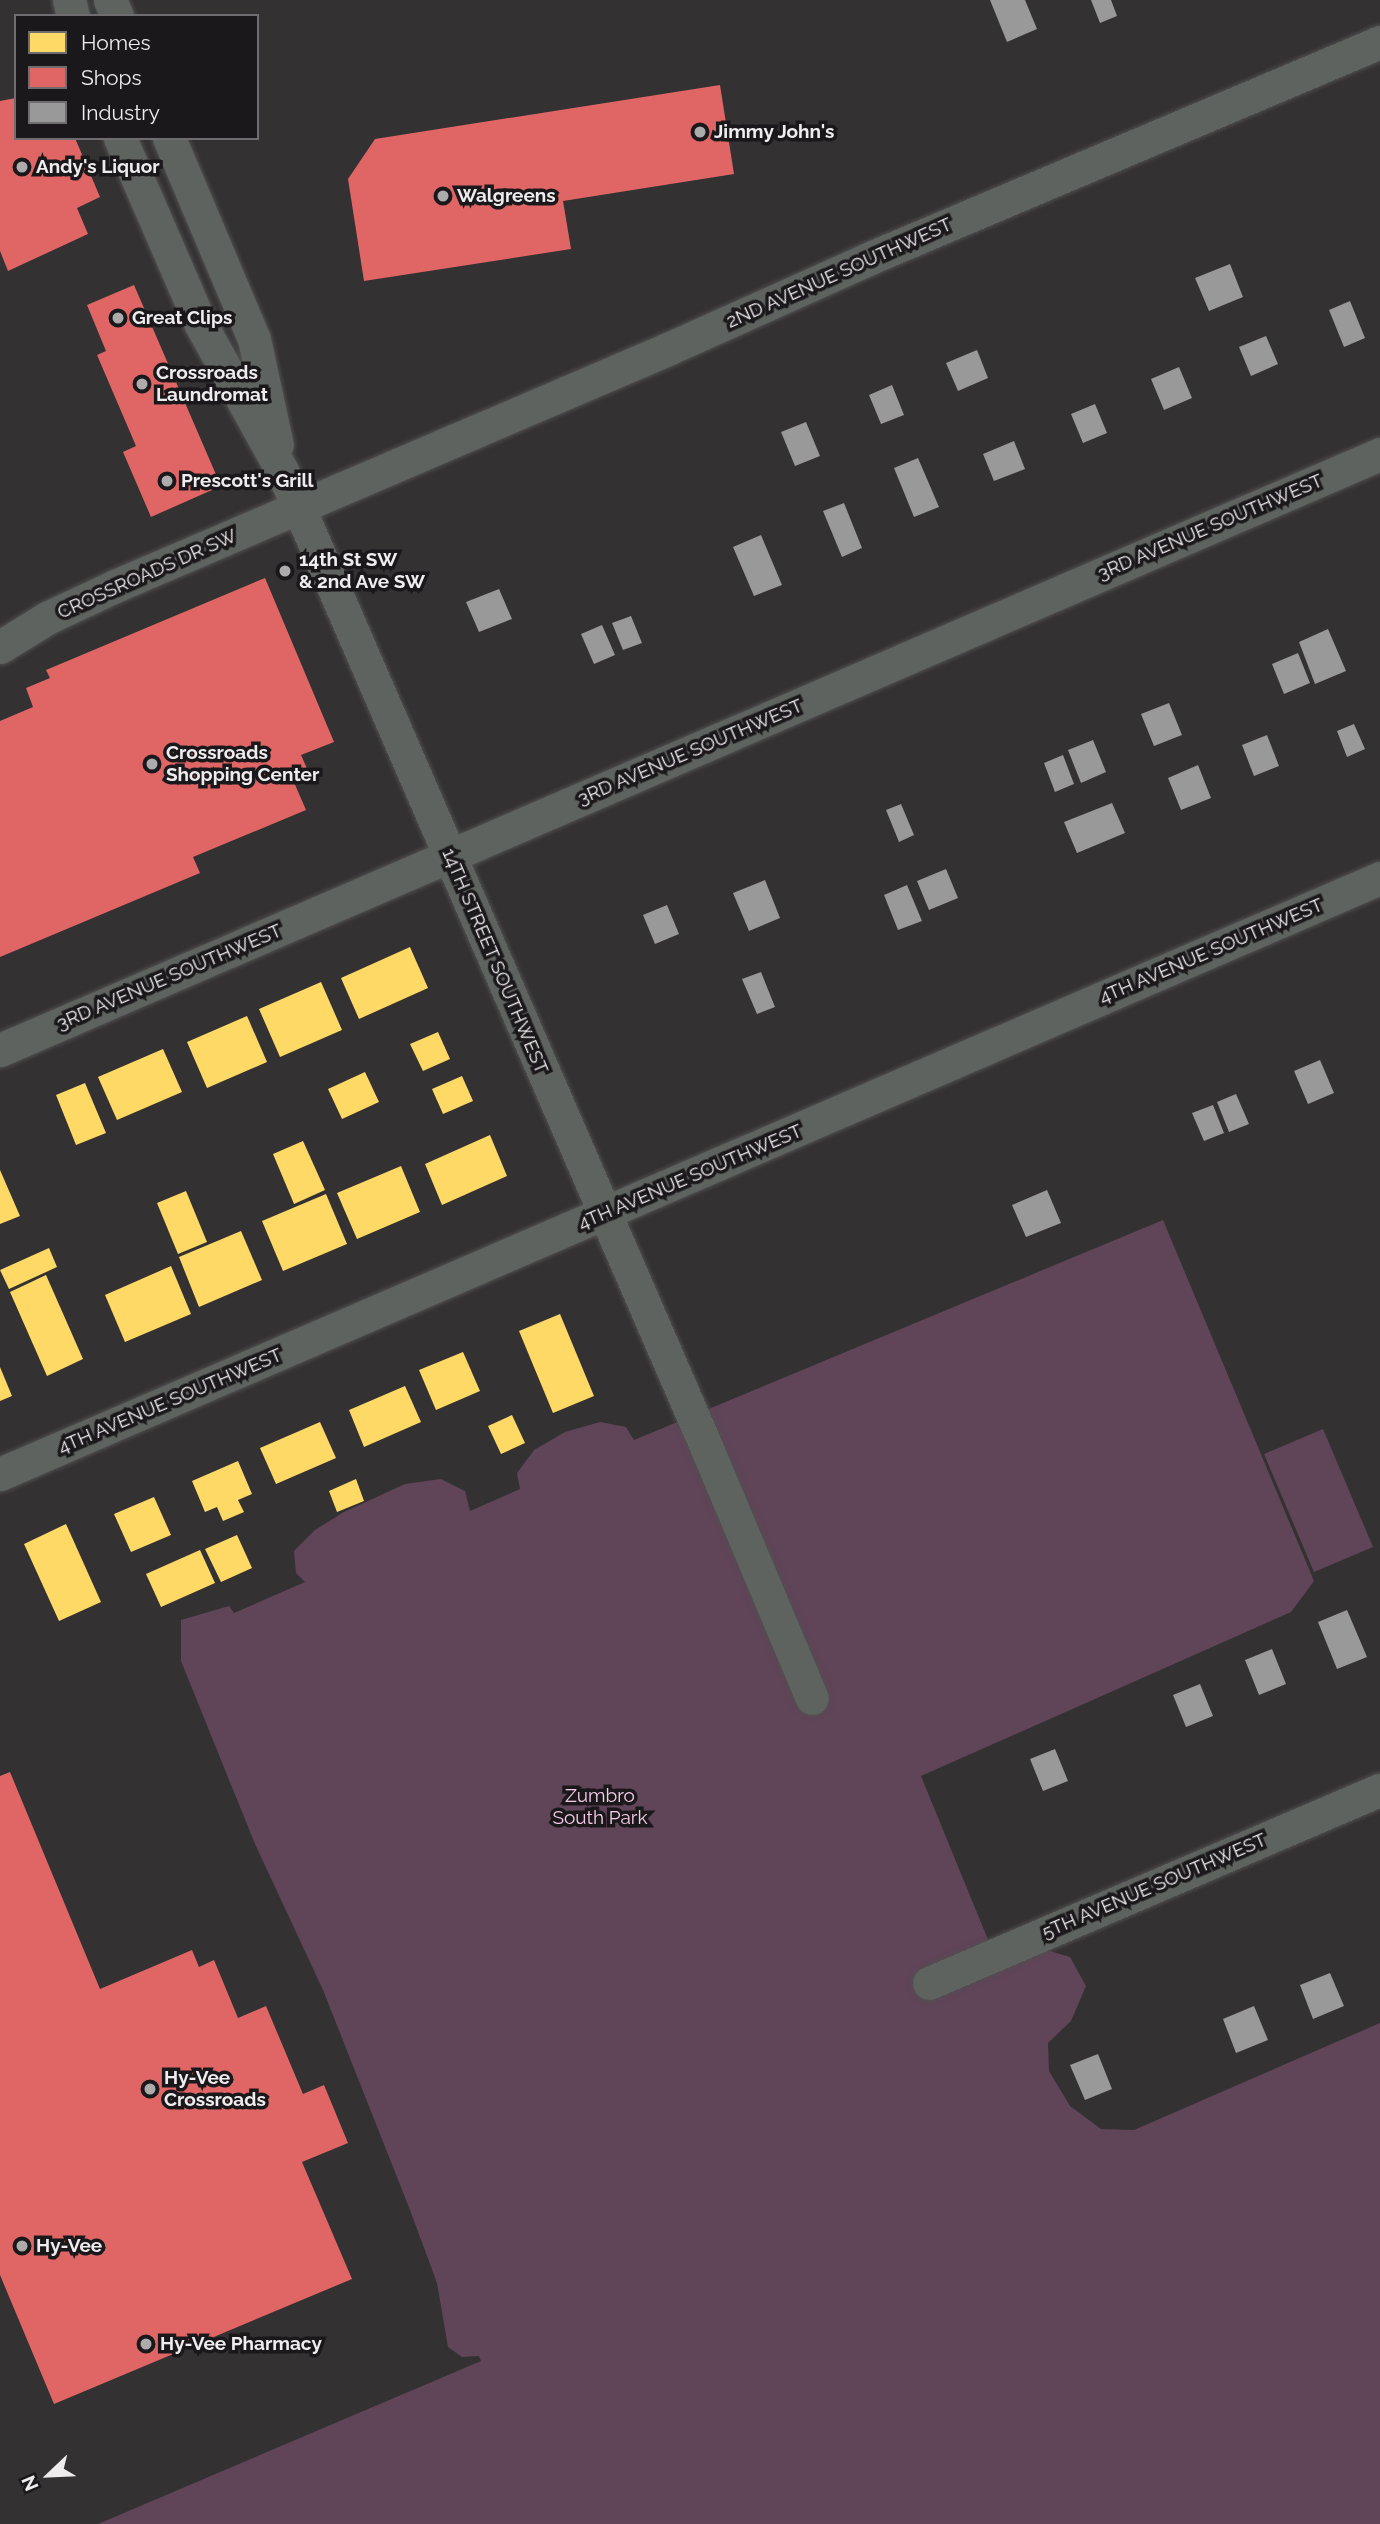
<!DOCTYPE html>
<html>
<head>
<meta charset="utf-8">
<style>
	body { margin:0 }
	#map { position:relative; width:1380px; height:2524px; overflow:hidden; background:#333132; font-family:Raleway,sans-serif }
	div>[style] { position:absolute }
	.green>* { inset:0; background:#604458 }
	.homes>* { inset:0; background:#ffd966 }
	.shops>* { inset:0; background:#e06666 }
	.industry>* { inset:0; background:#999 }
	.roads { filter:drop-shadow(0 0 2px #514f50) drop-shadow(0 0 2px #514f50) }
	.street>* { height:33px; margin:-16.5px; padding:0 16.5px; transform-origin:16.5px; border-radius:16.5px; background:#5f635f }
	.dots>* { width:19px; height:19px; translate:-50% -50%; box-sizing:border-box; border:4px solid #1a181a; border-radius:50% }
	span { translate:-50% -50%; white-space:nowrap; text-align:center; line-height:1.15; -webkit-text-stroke:7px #1a181a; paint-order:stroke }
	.poi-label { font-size:19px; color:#efecee; font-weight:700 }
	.left { translate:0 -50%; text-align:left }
	.street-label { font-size:19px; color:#efecee }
	.park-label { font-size:19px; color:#f7cae9 }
	.legend { position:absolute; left:14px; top:14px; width:245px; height:126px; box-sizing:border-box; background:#1a181a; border:2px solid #6f6d6f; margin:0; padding:9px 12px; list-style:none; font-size:21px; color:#efecee }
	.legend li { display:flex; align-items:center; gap:14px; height:35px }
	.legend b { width:35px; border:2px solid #6f6d6f }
	.north { position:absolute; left:14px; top:2440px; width:70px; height:70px; -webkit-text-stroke:5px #1a181a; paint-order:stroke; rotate:247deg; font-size:19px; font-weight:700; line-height:28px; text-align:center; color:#efecee }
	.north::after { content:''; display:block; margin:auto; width:24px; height:32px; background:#efecee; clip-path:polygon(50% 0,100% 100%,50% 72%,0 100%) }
</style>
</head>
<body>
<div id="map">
	<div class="green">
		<div style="clip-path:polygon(1163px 1220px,1314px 1581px,1291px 1612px,921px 1776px,998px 1964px,1036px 1947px,1070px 1957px,1086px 1986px,1071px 2021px,1048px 2043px,1049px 2071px,1070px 2106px,1101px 2129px,1134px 2130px,1380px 2023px,1380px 2524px,98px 2524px,481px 2361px,479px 2356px,462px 2357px,448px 2347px,437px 2283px,410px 2210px,323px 1990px,255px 1844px,181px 1661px,181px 1620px,229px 1606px,234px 1613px,305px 1582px,296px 1573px,294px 1551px,315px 1530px,344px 1512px,405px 1484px,441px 1479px,465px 1491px,470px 1511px,520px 1489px,517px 1473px,534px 1450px,565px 1432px,600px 1422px,626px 1427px,634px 1440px)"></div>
		<div style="clip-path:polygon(1323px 1429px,1373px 1547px,1314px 1572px,1264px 1454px)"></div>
	</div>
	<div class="homes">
		<div style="clip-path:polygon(410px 947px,428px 988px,359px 1019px,341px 978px)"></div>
		<div style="clip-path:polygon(321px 982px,342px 1030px,280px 1057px,259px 1009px)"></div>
		<div style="clip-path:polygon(247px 1016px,267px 1062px,207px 1088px,187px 1042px)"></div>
		<div style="clip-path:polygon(438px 1032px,450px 1059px,423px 1071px,410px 1044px)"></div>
		<div style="clip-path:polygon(163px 1049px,182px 1092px,117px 1120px,98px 1077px)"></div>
		<div style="clip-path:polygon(365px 1072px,379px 1102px,342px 1119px,328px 1089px)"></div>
		<div style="clip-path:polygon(462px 1076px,473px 1101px,443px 1114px,432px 1089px)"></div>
		<div style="clip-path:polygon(85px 1083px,106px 1133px,76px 1145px,56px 1095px)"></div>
		<div style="clip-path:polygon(490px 1135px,507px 1176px,442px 1205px,425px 1164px)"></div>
		<div style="clip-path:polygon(303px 1141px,325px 1190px,294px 1204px,273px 1154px)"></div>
		<div style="clip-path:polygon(401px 1166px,420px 1212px,357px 1239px,337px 1193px)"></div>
		<div style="clip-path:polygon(0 1170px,20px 1216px,0 1224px)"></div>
		<div style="clip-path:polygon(186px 1191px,207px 1242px,178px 1254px,157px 1203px)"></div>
		<div style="clip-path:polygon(326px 1194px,347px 1244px,283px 1271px,262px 1221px)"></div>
		<div style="clip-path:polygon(241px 1231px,262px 1280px,199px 1307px,179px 1257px)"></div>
		<div style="clip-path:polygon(49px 1248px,57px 1267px,9px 1289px,0 1270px)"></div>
		<div style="clip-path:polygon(171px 1266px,191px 1314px,125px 1342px,105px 1295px)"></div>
		<div style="clip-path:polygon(46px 1275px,83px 1359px,47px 1376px,10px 1292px)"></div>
		<div style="clip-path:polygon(560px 1314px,594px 1396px,553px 1413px,519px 1331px)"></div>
		<div style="clip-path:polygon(463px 1352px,480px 1391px,436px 1410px,419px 1370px)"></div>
		<div style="clip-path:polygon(0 1367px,12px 1396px,0 1401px)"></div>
		<div style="clip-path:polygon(405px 1386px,421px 1422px,364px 1447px,349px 1410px)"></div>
		<div style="clip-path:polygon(512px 1415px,525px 1443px,501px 1454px,488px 1426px)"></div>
		<div style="clip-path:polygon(320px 1422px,336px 1458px,276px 1484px,260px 1448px)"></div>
		<div style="clip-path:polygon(238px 1461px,252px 1494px,238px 1500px,244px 1512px,223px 1521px,217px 1507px,205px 1512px,192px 1481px)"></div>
		<div style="clip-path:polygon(356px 1479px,364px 1501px,337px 1512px,329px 1491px)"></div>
		<div style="clip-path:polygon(154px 1497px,171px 1535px,131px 1552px,114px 1514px)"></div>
		<div style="clip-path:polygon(66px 1524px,101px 1602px,59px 1621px,24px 1544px)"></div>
		<div style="clip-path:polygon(237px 1535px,252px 1568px,221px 1582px,205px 1549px)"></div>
		<div style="clip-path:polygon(200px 1550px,215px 1583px,161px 1607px,146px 1574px)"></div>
	</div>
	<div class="shops">
		<div style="clip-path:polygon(720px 85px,734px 174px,563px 201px,571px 249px,364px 281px,348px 179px,375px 139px)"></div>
		<div style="clip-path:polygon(16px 98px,16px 138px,75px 138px,100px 197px,77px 208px,88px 234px,8px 271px,0 251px,0 101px)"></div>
		<div style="clip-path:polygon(134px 285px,221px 486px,151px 517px,123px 452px,136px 446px,97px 355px,106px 351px,87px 305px)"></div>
		<div style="clip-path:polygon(265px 578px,334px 742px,301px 755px,309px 773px,293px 780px,306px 810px,193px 857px,200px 873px,0 957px,0 721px,33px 707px,26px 688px,50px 678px,46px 670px)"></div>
		<div style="clip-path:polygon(10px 1772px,100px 1989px,192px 1950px,199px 1967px,214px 1960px,238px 2018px,266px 2006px,303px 2094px,324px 2085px,348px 2143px,302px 2162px,352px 2279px,54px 2404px,0 2275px,0 1776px)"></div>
	</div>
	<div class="industry">
		<div style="clip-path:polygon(990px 0,1025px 0,1037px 29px,1007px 42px)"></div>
		<div style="clip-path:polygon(1091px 0,1111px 0,1117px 16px,1100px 23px)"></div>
		<div style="clip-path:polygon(1230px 264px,1243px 297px,1209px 311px,1195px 278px)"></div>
		<div style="clip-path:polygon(1350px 301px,1365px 338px,1344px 347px,1329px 310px)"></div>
		<div style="clip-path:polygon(1266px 336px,1278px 364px,1251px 376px,1239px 347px)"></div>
		<div style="clip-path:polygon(977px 350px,988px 378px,958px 391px,946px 363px)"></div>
		<div style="clip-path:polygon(1179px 367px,1192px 398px,1164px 410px,1151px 379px)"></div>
		<div style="clip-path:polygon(892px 385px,904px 415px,881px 424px,869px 395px)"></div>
		<div style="clip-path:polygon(1095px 404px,1107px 433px,1083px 443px,1071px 414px)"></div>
		<div style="clip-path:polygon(806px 422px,820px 456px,795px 466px,781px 432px)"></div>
		<div style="clip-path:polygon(1014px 441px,1025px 469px,994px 481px,983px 454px)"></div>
		<div style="clip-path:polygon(918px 458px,939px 507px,914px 517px,894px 468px)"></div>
		<div style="clip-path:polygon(844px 503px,862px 548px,842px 557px,823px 511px)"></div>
		<div style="clip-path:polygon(761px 535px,782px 585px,754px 596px,733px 547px)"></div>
		<div style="clip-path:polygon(499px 589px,512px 619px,479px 632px,466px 602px)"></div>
		<div style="clip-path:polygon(631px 616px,642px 643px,623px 650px,612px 623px)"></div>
		<div style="clip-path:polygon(602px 625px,615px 655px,594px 664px,581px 634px)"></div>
		<div style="clip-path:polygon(1328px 629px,1346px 671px,1315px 684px,1299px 642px)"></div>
		<div style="clip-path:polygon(1298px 653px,1310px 683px,1284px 694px,1272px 664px)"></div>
		<div style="clip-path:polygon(1169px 703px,1182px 735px,1154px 746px,1141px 714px)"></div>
		<div style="clip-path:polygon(1354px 724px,1365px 749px,1347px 757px,1337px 731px)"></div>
		<div style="clip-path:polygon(1267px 735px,1279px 766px,1254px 776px,1242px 745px)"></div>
		<div style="clip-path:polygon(1093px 740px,1106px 772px,1081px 783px,1068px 750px)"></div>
		<div style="clip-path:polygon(1063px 755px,1074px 784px,1055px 792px,1044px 763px)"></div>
		<div style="clip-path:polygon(1198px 765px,1211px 798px,1181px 810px,1168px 778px)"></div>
		<div style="clip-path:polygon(1112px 803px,1125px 833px,1077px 853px,1064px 822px)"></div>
		<div style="clip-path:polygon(901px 804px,914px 835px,899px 842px,886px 810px)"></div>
		<div style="clip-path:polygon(946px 869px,958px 898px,929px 910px,917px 881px)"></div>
		<div style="clip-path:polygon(765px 880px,780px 918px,749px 931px,733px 893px)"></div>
		<div style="clip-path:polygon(907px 885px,922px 921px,898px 930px,884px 895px)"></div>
		<div style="clip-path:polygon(667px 905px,679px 934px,655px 944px,643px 915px)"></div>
		<div style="clip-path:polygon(761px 972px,775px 1007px,757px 1014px,742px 979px)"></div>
		<div style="clip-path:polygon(1320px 1060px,1334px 1093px,1308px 1104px,1294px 1071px)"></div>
		<div style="clip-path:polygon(1236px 1094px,1249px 1124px,1229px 1132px,1217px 1102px)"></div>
		<div style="clip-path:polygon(1213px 1105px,1224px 1133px,1204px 1141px,1192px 1113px)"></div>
		<div style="clip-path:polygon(1047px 1190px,1061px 1223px,1026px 1237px,1012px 1205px)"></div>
		<div style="clip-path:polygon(1347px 1610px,1367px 1657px,1337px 1669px,1318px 1622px)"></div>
		<div style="clip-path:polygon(1272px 1649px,1286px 1684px,1259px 1695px,1245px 1660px)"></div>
		<div style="clip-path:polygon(1200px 1684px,1213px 1716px,1186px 1727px,1173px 1695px)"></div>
		<div style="clip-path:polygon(1055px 1749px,1068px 1781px,1043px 1791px,1030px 1759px)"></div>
		<div style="clip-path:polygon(1330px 1973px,1344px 2006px,1313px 2019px,1300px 1985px)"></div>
		<div style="clip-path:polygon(1254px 2006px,1268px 2040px,1236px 2053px,1223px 2019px)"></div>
		<div style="clip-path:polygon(1098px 2054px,1112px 2089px,1085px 2100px,1070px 2065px)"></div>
	</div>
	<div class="roads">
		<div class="street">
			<div style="left:69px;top:0;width:16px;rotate:76deg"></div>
			<div style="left:110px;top:0;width:17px;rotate:66deg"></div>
			<div style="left:120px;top:138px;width:202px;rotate:66.6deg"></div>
			<div style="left:200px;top:323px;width:169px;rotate:61deg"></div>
			<div style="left:282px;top:471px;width:41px;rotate:65.3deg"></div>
			<div style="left:299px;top:508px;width:1028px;rotate:66.55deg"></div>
			<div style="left:708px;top:1451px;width:268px;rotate:67.2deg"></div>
			<div style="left:169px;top:138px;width:218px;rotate:67.1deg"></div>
			<div style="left:254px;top:339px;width:108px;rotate:77.8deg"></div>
			<div style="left:0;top:647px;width:55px;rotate:-31.7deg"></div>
			<div style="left:47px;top:618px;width:75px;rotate:-25.2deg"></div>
			<div style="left:115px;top:586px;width:604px;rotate:-23.21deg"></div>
			<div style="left:670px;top:348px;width:219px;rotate:-24.2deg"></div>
			<div style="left:870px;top:258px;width:554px;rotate:-22.95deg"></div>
			<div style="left:0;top:1050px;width:1503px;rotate:-23.36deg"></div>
			<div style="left:0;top:1474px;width:1503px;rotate:-23.36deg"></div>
			<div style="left:929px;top:1983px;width:491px;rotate:-23.2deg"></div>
		</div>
	</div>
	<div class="dots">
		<div style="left:700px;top:132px;background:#adabac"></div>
		<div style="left:22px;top:167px;background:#adabac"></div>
		<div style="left:443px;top:196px;background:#adabac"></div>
		<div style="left:118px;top:318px;background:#adabac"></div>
		<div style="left:142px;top:384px;background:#adabac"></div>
		<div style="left:167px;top:481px;background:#adabac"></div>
		<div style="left:285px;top:571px;background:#adabac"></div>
		<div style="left:152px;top:764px;background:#adabac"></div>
		<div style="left:150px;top:2089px;background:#adabac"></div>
		<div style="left:22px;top:2246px;background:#adabac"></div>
		<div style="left:146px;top:2344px;background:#adabac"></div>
	</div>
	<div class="poi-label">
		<span class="left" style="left:714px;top:132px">Jimmy John's</span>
		<span class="left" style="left:36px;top:167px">Andy's Liquor</span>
		<span class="left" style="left:457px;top:196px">Walgreens</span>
		<span class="left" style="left:132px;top:318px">Great Clips</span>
		<span class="left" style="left:156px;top:384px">Crossroads<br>Laundromat</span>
		<span class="left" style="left:181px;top:481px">Prescott's Grill</span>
		<span class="left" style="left:299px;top:571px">14th St SW<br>&amp; 2nd Ave SW</span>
		<span class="left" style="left:166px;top:764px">Crossroads<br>Shopping Center</span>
		<span class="left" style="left:164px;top:2089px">Hy-Vee<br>Crossroads</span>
		<span class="left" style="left:36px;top:2246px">Hy-Vee</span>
		<span class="left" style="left:160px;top:2344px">Hy-Vee Pharmacy</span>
	</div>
	<div class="street-label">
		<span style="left:839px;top:273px;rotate:-24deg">2ND AVENUE SOUTHWEST</span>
		<span style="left:1210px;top:527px;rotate:-23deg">3RD AVENUE SOUTHWEST</span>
		<span style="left:147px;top:574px;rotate:-24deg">CROSSROADS DR SW</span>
		<span style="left:690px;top:752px;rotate:-23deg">3RD AVENUE SOUTHWEST</span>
		<span style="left:1211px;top:951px;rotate:-23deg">4TH AVENUE SOUTHWEST</span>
		<span style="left:495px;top:961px;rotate:67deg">14TH STREET SOUTHWEST</span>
		<span style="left:169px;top:977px;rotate:-23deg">3RD AVENUE SOUTHWEST</span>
		<span style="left:690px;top:1177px;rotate:-23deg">4TH AVENUE SOUTHWEST</span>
		<span style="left:170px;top:1401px;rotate:-23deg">4TH AVENUE SOUTHWEST</span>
		<span style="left:1154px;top:1886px;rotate:-23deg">5TH AVENUE SOUTHWEST</span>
	</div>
	<div class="park-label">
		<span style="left:600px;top:1807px">Zumbro<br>South Park</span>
	</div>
	<ul class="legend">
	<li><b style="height:19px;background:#ffd966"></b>Homes</li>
	<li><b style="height:19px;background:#e06666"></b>Shops</li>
	<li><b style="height:19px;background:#999"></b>Industry</li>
	</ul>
	<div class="north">N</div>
</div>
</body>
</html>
